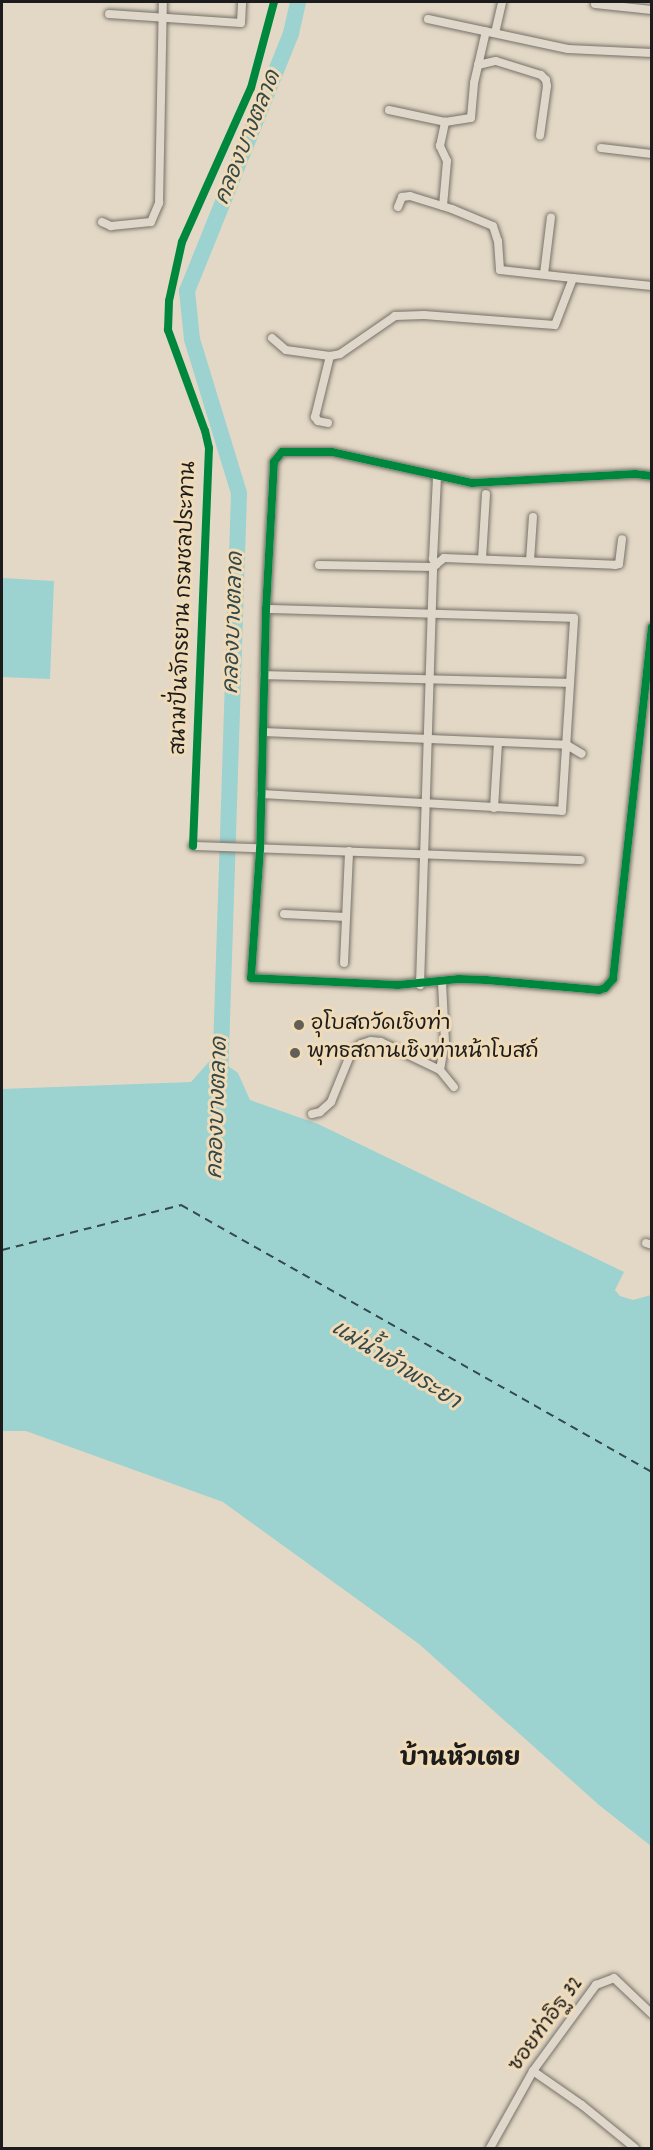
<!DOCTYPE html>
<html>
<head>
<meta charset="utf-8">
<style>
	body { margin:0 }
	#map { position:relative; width:653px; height:2150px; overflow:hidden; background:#e3d8c6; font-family:Dekko,"Playpen Sans Thai",sans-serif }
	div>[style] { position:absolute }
	.water>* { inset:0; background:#9cd2d0 }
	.river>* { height:16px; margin:-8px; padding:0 8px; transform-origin:8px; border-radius:8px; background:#9cd2d0 }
	.ferry>* { height:1.5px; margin-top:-0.75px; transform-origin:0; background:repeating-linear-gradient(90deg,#34494a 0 8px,transparent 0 14px) }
	.roads { filter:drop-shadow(0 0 2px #767168) drop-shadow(0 0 2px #767168) }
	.street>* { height:8px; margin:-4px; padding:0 4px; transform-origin:4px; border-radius:4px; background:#dfd7ca }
	.cycleway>* { height:8px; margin:-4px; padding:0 4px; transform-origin:4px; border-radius:4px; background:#00873e }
	.dots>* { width:16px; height:16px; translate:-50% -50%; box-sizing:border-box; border:3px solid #f0dbb9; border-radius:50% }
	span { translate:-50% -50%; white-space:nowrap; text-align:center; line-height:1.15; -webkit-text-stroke:6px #f0dbb9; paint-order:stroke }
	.street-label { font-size:21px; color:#1c1c1c }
	.poi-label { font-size:21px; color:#1c1c1c }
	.left { translate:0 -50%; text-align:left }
	.water-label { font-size:22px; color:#34494a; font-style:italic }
	.quarter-label { font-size:24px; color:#1c1c1c; font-weight:700 }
	.frame { position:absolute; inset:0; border:3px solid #1c1c1c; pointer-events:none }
</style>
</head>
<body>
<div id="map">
	<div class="water">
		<div style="clip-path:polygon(2px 578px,54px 581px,50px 679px,2px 677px)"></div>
		<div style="clip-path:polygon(214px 1056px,238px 1073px,250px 1100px,318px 1124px,624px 1272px,615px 1290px,620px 1296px,633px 1300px,651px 1295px,651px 1846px,599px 1805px,419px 1644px,223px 1502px,26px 1431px,2px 1431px,2px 1089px,191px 1082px)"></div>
	</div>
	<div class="river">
		<div style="left:220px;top:1082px;width:589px;rotate:-88.15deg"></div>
		<div style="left:239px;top:493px;width:161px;rotate:-107deg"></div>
		<div style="left:192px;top:339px;width:48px;rotate:-95.9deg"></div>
		<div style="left:187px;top:291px;width:278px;rotate:-68deg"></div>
		<div style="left:291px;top:33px;width:32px;rotate:-77deg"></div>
	</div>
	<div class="ferry">
		<div style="left:2px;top:1250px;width:185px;rotate:-14.1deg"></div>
		<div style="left:181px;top:1205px;width:541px;rotate:29.55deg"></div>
	</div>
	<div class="roads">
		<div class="street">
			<div style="left:595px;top:4px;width:57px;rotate:6deg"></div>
			<div style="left:109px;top:14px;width:132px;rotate:3.9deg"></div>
			<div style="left:241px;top:23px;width:21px;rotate:-87deg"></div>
			<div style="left:428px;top:19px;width:143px;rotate:12.1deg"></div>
			<div style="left:568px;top:49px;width:84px;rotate:2.7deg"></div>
			<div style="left:495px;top:33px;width:32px;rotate:-77deg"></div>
			<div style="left:478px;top:65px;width:18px;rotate:-13deg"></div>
			<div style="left:496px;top:61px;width:47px;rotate:17.3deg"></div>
			<div style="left:541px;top:75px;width:7px;rotate:45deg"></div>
			<div style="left:546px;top:80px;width:6px;rotate:81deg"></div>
			<div style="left:547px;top:86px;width:50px;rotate:98deg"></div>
			<div style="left:389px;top:110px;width:57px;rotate:12.1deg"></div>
			<div style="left:445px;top:122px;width:26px;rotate:-9deg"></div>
			<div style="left:471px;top:118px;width:35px;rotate:-85deg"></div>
			<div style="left:474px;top:83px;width:53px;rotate:-77deg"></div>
			<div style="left:601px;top:148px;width:51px;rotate:6.7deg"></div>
			<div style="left:443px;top:206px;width:45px;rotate:-84.9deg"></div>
			<div style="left:447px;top:161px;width:17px;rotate:-115deg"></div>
			<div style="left:440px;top:146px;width:25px;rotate:-78deg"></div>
			<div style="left:398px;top:207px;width:11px;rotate:-68deg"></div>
			<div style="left:402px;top:197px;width:8px;rotate:-7deg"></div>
			<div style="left:410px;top:196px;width:44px;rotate:17.2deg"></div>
			<div style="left:452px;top:209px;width:44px;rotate:22.5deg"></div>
			<div style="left:493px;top:226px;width:16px;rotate:72deg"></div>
			<div style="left:498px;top:241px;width:29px;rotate:86deg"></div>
			<div style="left:500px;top:270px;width:73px;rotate:6.3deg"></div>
			<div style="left:102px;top:222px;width:10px;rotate:24deg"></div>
			<div style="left:111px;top:226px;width:40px;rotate:-5.7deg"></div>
			<div style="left:151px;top:222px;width:21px;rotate:-67deg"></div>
			<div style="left:159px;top:203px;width:201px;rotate:-88.9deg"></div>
			<div style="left:544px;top:274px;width:57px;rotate:-83deg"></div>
			<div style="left:272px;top:338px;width:18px;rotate:41deg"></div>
			<div style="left:286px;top:350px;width:44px;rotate:7.8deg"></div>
			<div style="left:330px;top:356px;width:10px;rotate:-11deg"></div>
			<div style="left:340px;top:354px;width:67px;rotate:-34.6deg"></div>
			<div style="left:395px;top:316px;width:29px;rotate:-2deg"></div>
			<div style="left:424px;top:315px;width:131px;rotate:4.4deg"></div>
			<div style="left:555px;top:325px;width:50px;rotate:-69deg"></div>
			<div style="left:573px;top:278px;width:79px;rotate:5.8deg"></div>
			<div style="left:328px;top:423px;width:10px;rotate:-169deg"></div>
			<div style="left:318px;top:421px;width:5px;rotate:-127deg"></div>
			<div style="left:315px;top:417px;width:63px;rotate:-76.2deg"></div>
			<div style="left:652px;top:476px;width:17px;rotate:-173deg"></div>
			<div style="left:635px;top:474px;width:163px;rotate:176.8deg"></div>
			<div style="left:472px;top:483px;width:143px;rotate:-167.5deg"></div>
			<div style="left:332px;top:452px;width:50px;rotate:180deg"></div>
			<div style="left:282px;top:452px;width:13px;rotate:129deg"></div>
			<div style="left:274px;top:462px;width:147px;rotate:93.1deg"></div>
			<div style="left:266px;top:609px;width:240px;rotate:91.4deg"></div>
			<div style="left:260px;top:849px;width:129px;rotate:94deg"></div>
			<div style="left:251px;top:978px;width:147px;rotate:2.7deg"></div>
			<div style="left:398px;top:985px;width:61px;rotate:-5.6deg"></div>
			<div style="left:459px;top:979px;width:27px;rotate:2deg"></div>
			<div style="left:486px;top:980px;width:113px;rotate:5.1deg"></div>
			<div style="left:599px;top:990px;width:6px;rotate:-18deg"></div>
			<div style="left:605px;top:988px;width:12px;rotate:-48deg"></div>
			<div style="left:613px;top:979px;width:354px;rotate:-83.7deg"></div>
			<div style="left:482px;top:559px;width:65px;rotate:-86.5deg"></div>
			<div style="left:530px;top:561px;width:44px;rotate:-86.1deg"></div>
			<div style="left:319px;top:565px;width:114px;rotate:1deg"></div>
			<div style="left:433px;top:567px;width:14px;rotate:-39deg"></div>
			<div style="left:444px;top:558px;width:171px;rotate:2.3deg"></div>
			<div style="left:615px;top:565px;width:4px;rotate:-14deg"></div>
			<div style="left:619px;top:564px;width:25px;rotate:-83deg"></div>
			<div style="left:436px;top:565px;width:7px;rotate:-117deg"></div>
			<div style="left:433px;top:559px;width:83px;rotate:-87.2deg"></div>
			<div style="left:264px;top:675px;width:306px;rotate:1.5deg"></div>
			<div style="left:263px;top:732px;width:304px;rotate:2.4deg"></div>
			<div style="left:567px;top:745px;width:17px;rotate:31deg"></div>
			<div style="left:261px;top:794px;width:301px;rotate:3.2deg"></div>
			<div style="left:562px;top:811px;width:193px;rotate:-86.4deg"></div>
			<div style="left:574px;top:618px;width:308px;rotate:-178.3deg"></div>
			<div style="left:494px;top:808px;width:66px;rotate:-86.5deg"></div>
			<div style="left:193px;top:846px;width:388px;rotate:2.1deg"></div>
			<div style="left:284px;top:914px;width:62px;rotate:2.8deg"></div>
			<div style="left:344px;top:963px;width:112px;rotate:-87.4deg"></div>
			<div style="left:420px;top:985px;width:418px;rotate:-88.2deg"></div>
			<div style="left:440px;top:1070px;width:28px;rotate:-80deg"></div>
			<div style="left:445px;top:1042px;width:60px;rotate:-92.9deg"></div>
			<div style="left:312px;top:1114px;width:8px;rotate:-14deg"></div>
			<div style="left:320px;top:1112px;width:15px;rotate:-42deg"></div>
			<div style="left:331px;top:1102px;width:53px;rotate:-67.8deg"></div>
			<div style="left:351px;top:1053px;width:13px;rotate:-42deg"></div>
			<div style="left:361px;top:1044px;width:10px;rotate:-17deg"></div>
			<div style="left:371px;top:1041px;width:10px;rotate:6deg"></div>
			<div style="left:381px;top:1042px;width:65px;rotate:25.4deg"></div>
			<div style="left:440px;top:1070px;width:22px;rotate:51deg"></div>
			<div style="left:646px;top:1243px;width:6px;rotate:18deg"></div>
			<div style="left:533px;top:2071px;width:60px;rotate:34.8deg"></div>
			<div style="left:582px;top:2105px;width:68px;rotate:39.1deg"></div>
			<div style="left:490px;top:2148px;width:88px;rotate:-60.8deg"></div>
			<div style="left:533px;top:2071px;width:107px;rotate:-53.8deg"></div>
			<div style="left:596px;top:1985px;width:19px;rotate:-21deg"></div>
			<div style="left:614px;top:1978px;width:52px;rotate:43.5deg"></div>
		</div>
	</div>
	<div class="cycleway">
		<div style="left:652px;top:476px;width:17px;rotate:-173deg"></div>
		<div style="left:635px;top:474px;width:163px;rotate:176.8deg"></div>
		<div style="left:472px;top:483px;width:143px;rotate:-167.5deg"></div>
		<div style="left:332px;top:452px;width:50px;rotate:180deg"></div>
		<div style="left:282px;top:452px;width:13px;rotate:129deg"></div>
		<div style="left:274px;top:462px;width:147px;rotate:93.1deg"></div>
		<div style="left:266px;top:609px;width:240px;rotate:91.4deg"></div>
		<div style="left:260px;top:849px;width:129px;rotate:94deg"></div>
		<div style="left:251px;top:978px;width:147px;rotate:2.7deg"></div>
		<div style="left:398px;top:985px;width:61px;rotate:-5.6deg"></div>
		<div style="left:459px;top:979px;width:27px;rotate:2deg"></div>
		<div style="left:486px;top:980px;width:113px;rotate:5.1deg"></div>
		<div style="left:599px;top:990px;width:6px;rotate:-18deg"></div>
		<div style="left:605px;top:988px;width:12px;rotate:-48deg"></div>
		<div style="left:613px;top:979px;width:354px;rotate:-83.7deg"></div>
		<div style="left:193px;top:846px;width:398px;rotate:-87.7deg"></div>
		<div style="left:209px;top:448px;width:17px;rotate:-103deg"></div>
		<div style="left:205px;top:431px;width:108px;rotate:-110.1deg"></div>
		<div style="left:168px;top:330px;width:29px;rotate:-88deg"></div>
		<div style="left:169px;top:301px;width:60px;rotate:-77.6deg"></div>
		<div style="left:182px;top:242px;width:169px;rotate:-65.9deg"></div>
		<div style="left:251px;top:88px;width:89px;rotate:-75deg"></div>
	</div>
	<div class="dots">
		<div style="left:299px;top:1025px;background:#625e58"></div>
		<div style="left:295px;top:1053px;background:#625e58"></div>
	</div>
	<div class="street-label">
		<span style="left:185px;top:608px;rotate:-88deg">สนามปั่นจักรยาน กรมชลประทาน</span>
		<span style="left:547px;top:2025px;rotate:-54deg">ซอยท่าอิฐ 32</span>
	</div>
	<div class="poi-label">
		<span class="left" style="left:311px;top:1025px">อุโบสถวัดเชิงท่า</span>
		<span class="left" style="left:307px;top:1053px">พุทธสถานเชิงท่าหน้าโบสถ์</span>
	</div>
	<div class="water-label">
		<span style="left:249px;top:138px;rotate:-68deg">คลองบางตลาด</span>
		<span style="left:235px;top:623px;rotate:-88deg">คลองบางตลาด</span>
		<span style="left:219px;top:1108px;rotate:-88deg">คลองบางตลาด</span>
		<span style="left:395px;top:1366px;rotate:32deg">แม่น้ำเจ้าพระยา</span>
	</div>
	<div class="quarter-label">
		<span style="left:460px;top:1761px">บ้านหัวเตย</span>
	</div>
	<div class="frame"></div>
</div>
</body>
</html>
